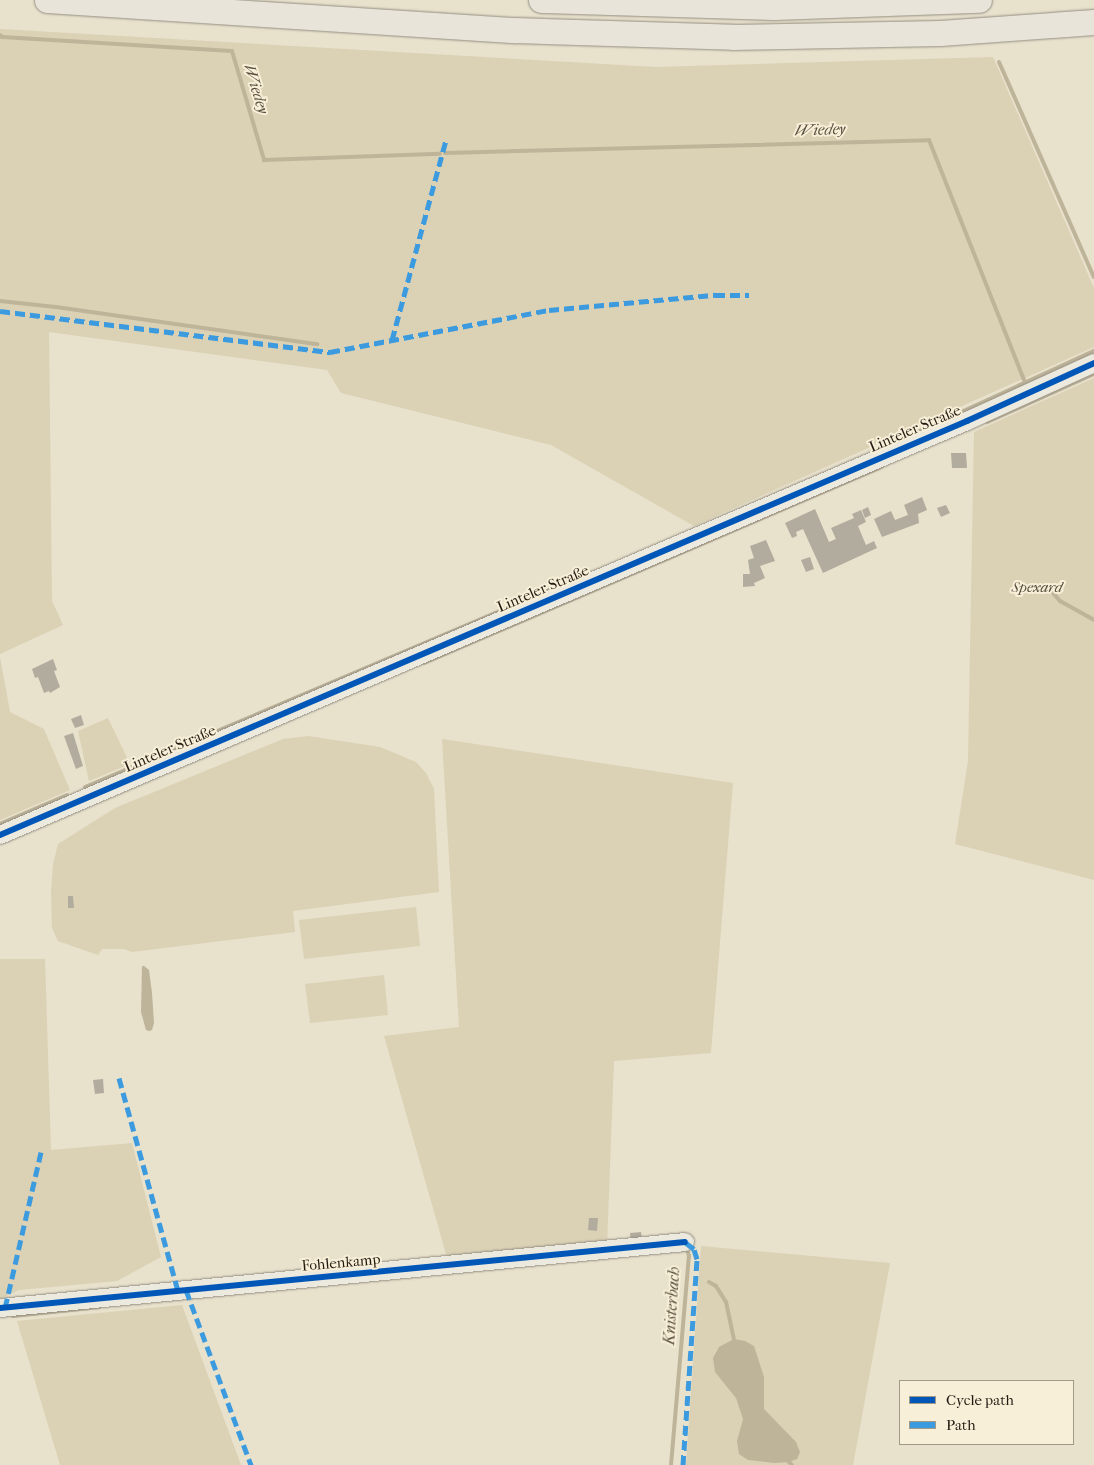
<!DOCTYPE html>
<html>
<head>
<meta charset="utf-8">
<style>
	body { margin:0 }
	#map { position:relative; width:1094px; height:1465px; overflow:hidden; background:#e8e1cc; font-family:"IM FELL French Canon",serif }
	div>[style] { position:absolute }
	.green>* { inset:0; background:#dbd1b5 }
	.water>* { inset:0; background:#beb49a }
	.stream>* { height:4px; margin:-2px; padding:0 2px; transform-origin:2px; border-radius:2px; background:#beb49a }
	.building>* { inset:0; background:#b1ac9e }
	.roads { filter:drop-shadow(0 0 1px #948e82) drop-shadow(0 0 1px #948e82) }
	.minor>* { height:18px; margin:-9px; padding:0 9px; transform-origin:9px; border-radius:9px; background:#ece9de }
	.highway>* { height:25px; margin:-12.5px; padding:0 12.5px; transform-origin:12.5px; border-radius:12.5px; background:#e8e4d9 }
	.quiet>* { height:5px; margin-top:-2.5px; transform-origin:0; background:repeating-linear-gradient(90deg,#3c9bde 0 10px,transparent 0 15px) }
	.cycleway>* { height:6px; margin:-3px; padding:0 3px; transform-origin:3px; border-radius:3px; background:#0057b8 }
	span { translate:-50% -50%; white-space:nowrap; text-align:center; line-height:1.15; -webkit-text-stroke:4px #f7efd7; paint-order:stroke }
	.street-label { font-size:15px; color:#231911 }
	.park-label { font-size:15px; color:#574c3d; font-style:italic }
	.water-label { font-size:16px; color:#5a4f3f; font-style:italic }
	.legend { position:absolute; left:899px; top:1380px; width:175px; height:65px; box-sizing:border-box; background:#f7efd7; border:1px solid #a29988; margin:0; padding:6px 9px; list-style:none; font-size:15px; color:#231911 }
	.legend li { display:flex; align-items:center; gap:10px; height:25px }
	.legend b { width:25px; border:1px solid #a29988 }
</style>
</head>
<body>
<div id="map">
	<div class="green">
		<div style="clip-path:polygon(0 29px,656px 67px,993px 57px,1094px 288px,1094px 347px,694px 526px,551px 445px,341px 393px,327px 370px,49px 332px,52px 601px,63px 625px,0 654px)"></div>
		<div style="clip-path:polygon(1094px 378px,1094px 880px,955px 844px,968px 761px,974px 432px)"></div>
		<div style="clip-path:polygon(0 657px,10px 712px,44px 729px,70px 790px,0 820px)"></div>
		<div style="clip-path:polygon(108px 718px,130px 764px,89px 781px,78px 731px)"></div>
		<div style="clip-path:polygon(308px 736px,380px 747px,416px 762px,426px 773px,434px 789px,439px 892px,293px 911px,295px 932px,132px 952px,124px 949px,102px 949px,98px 955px,58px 941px,52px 928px,51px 893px,53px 864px,58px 844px,115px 808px,283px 739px)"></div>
		<div style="clip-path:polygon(442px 739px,733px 783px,711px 1053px,614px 1061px,607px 1246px,448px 1261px,384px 1036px,459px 1027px)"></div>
		<div style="clip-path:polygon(416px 907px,420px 946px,304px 959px,299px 920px)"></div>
		<div style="clip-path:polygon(0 959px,45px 959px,51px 1150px,132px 1143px,161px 1257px,117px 1281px,19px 1290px,0 1299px)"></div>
		<div style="clip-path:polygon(384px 975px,388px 1015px,310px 1023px,305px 984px)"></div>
		<div style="clip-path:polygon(701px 1246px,890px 1263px,853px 1465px,686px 1465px)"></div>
		<div style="clip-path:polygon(182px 1305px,241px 1465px,60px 1465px,17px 1321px)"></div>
	</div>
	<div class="water">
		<div style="clip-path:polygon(142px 966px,144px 966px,149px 970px,152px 993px,154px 1023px,152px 1030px,149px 1031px,146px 1030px,141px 1012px)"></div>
		<div style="clip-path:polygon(734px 1339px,745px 1341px,754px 1346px,764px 1377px,764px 1409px,796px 1442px,800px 1452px,797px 1459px,789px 1462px,774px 1463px,748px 1460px,739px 1454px,737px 1441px,743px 1419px,736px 1398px,715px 1372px,713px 1358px,719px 1347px)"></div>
	</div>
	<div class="stream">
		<div style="left:0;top:35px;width:3px;rotate:45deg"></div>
		<div style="left:2px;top:37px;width:230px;rotate:3.5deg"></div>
		<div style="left:232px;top:51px;width:114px;rotate:73.6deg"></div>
		<div style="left:264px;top:160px;width:176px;rotate:-2deg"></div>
		<div style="left:999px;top:62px;width:235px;rotate:66.2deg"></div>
		<div style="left:445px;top:153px;width:484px;rotate:-1.5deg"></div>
		<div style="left:929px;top:140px;width:264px;rotate:68.4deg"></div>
		<div style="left:0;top:301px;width:56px;rotate:6.1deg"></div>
		<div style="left:56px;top:307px;width:264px;rotate:8.1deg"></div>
		<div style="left:987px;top:422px;width:117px;rotate:-24.2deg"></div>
		<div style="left:885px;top:447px;width:230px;rotate:-24.7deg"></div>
		<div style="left:1053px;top:593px;width:11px;rotate:49deg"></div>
		<div style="left:1060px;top:601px;width:39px;rotate:29deg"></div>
		<div style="left:424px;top:663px;width:498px;rotate:-23.2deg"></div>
		<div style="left:85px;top:787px;width:505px;rotate:-22.96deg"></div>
		<div style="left:0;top:824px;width:73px;rotate:-23.4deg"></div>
		<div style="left:709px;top:1282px;width:8px;rotate:30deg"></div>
		<div style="left:716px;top:1286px;width:19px;rotate:58deg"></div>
		<div style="left:726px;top:1302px;width:38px;rotate:78deg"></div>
		<div style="left:13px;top:1316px;width:87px;rotate:-5.9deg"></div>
		<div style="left:789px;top:1462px;width:4px;rotate:45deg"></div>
		<div style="left:671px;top:1465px;width:210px;rotate:-85.1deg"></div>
		<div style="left:689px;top:1256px;width:6px;rotate:-108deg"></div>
		<div style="left:687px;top:1250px;width:5px;rotate:-169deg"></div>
	</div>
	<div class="building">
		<div style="clip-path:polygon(951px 453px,966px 453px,967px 468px,952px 468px)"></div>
		<div style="clip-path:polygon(922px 497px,927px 510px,918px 514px,919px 523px,882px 537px,874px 519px,891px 511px,895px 520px,908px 515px,904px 505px)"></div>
		<div style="clip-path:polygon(946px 505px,950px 513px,941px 517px,937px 508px)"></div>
		<div style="clip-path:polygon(868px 507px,871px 515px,865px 518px,862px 510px)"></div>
		<div style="clip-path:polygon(815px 509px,829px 542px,836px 539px,831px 528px,854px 518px,852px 514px,861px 510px,866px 522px,858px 526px,863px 538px,866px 545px,874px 541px,877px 548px,823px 573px,803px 529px,796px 532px,797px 536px,792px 538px,785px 523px)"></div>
		<div style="clip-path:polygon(766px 540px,775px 561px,760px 566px,765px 578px,754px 583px,755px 586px,743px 587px,743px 574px,750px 574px,748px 560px,754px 558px,750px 546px)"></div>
		<div style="clip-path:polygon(810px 557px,814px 569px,806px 572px,801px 560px)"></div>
		<div style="clip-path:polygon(53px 659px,57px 670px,54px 671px,60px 687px,50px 693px,49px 691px,44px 693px,38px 677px,35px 678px,32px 669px)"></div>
		<div style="clip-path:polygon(81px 715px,84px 725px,75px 728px,71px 719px)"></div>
		<div style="clip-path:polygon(73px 733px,83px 766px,76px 769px,64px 736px)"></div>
		<div style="clip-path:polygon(68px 896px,73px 896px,74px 908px,68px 908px)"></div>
		<div style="clip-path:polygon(103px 1079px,104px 1093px,95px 1094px,93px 1080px)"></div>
		<div style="clip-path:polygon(589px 1218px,598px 1218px,597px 1231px,588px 1230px)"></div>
		<div style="clip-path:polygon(641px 1232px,642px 1240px,631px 1241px,630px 1233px)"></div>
	</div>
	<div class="roads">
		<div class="minor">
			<div style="left:0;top:835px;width:1052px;rotate:-23.18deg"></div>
			<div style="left:967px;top:421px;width:140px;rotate:-24.5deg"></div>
			<div style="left:0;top:1308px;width:688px;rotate:-5.5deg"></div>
		</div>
		<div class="highway">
			<div style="left:47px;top:0;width:469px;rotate:3.7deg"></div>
			<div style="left:515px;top:30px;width:218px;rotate:1.8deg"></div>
			<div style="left:733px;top:37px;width:207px;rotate:-1.1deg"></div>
			<div style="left:940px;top:33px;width:154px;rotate:-4.1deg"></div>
			<div style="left:541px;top:0;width:233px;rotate:1.7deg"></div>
			<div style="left:774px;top:7px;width:205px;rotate:-2deg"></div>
		</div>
	</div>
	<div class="quiet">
		<div style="left:0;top:311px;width:333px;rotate:7.1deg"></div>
		<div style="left:330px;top:352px;width:223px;rotate:-10.9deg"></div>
		<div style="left:549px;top:310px;width:167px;rotate:-5.2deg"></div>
		<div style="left:715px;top:295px;width:34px"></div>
		<div style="left:392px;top:340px;width:207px;rotate:-74.9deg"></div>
		<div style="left:119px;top:1078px;width:221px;rotate:74.5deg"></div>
		<div style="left:186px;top:1290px;width:187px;rotate:69.6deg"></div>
		<div style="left:5px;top:1308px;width:164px;rotate:-77deg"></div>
		<div style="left:683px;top:1465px;width:206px;rotate:-86.1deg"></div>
		<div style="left:697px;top:1259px;width:10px;rotate:-107deg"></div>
		<div style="left:694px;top:1249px;width:11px;rotate:-142deg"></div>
	</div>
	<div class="cycleway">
		<div style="left:0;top:835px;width:1052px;rotate:-23.18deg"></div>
		<div style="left:967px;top:421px;width:140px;rotate:-24.5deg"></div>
		<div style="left:0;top:1308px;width:688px;rotate:-5.5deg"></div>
	</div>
	<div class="street-label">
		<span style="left:915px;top:429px;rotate:-23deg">Linteler Straße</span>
		<span style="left:543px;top:589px;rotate:-23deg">Linteler Straße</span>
		<span style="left:170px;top:749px;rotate:-23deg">Linteler Straße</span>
		<span style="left:341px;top:1263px;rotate:-5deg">Fohlenkamp</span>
	</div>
	<div class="park-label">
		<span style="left:1037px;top:588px">Spexard</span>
	</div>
	<div class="water-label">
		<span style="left:256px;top:89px;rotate:73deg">Wiedey</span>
		<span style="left:820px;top:130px;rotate:-2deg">Wiedey</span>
		<span style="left:672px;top:1306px;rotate:-86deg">Knisterbach</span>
	</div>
	<ul class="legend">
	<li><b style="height:6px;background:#0057b8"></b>Cycle path</li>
	<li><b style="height:6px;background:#3c9bde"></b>Path</li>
	</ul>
</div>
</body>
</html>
